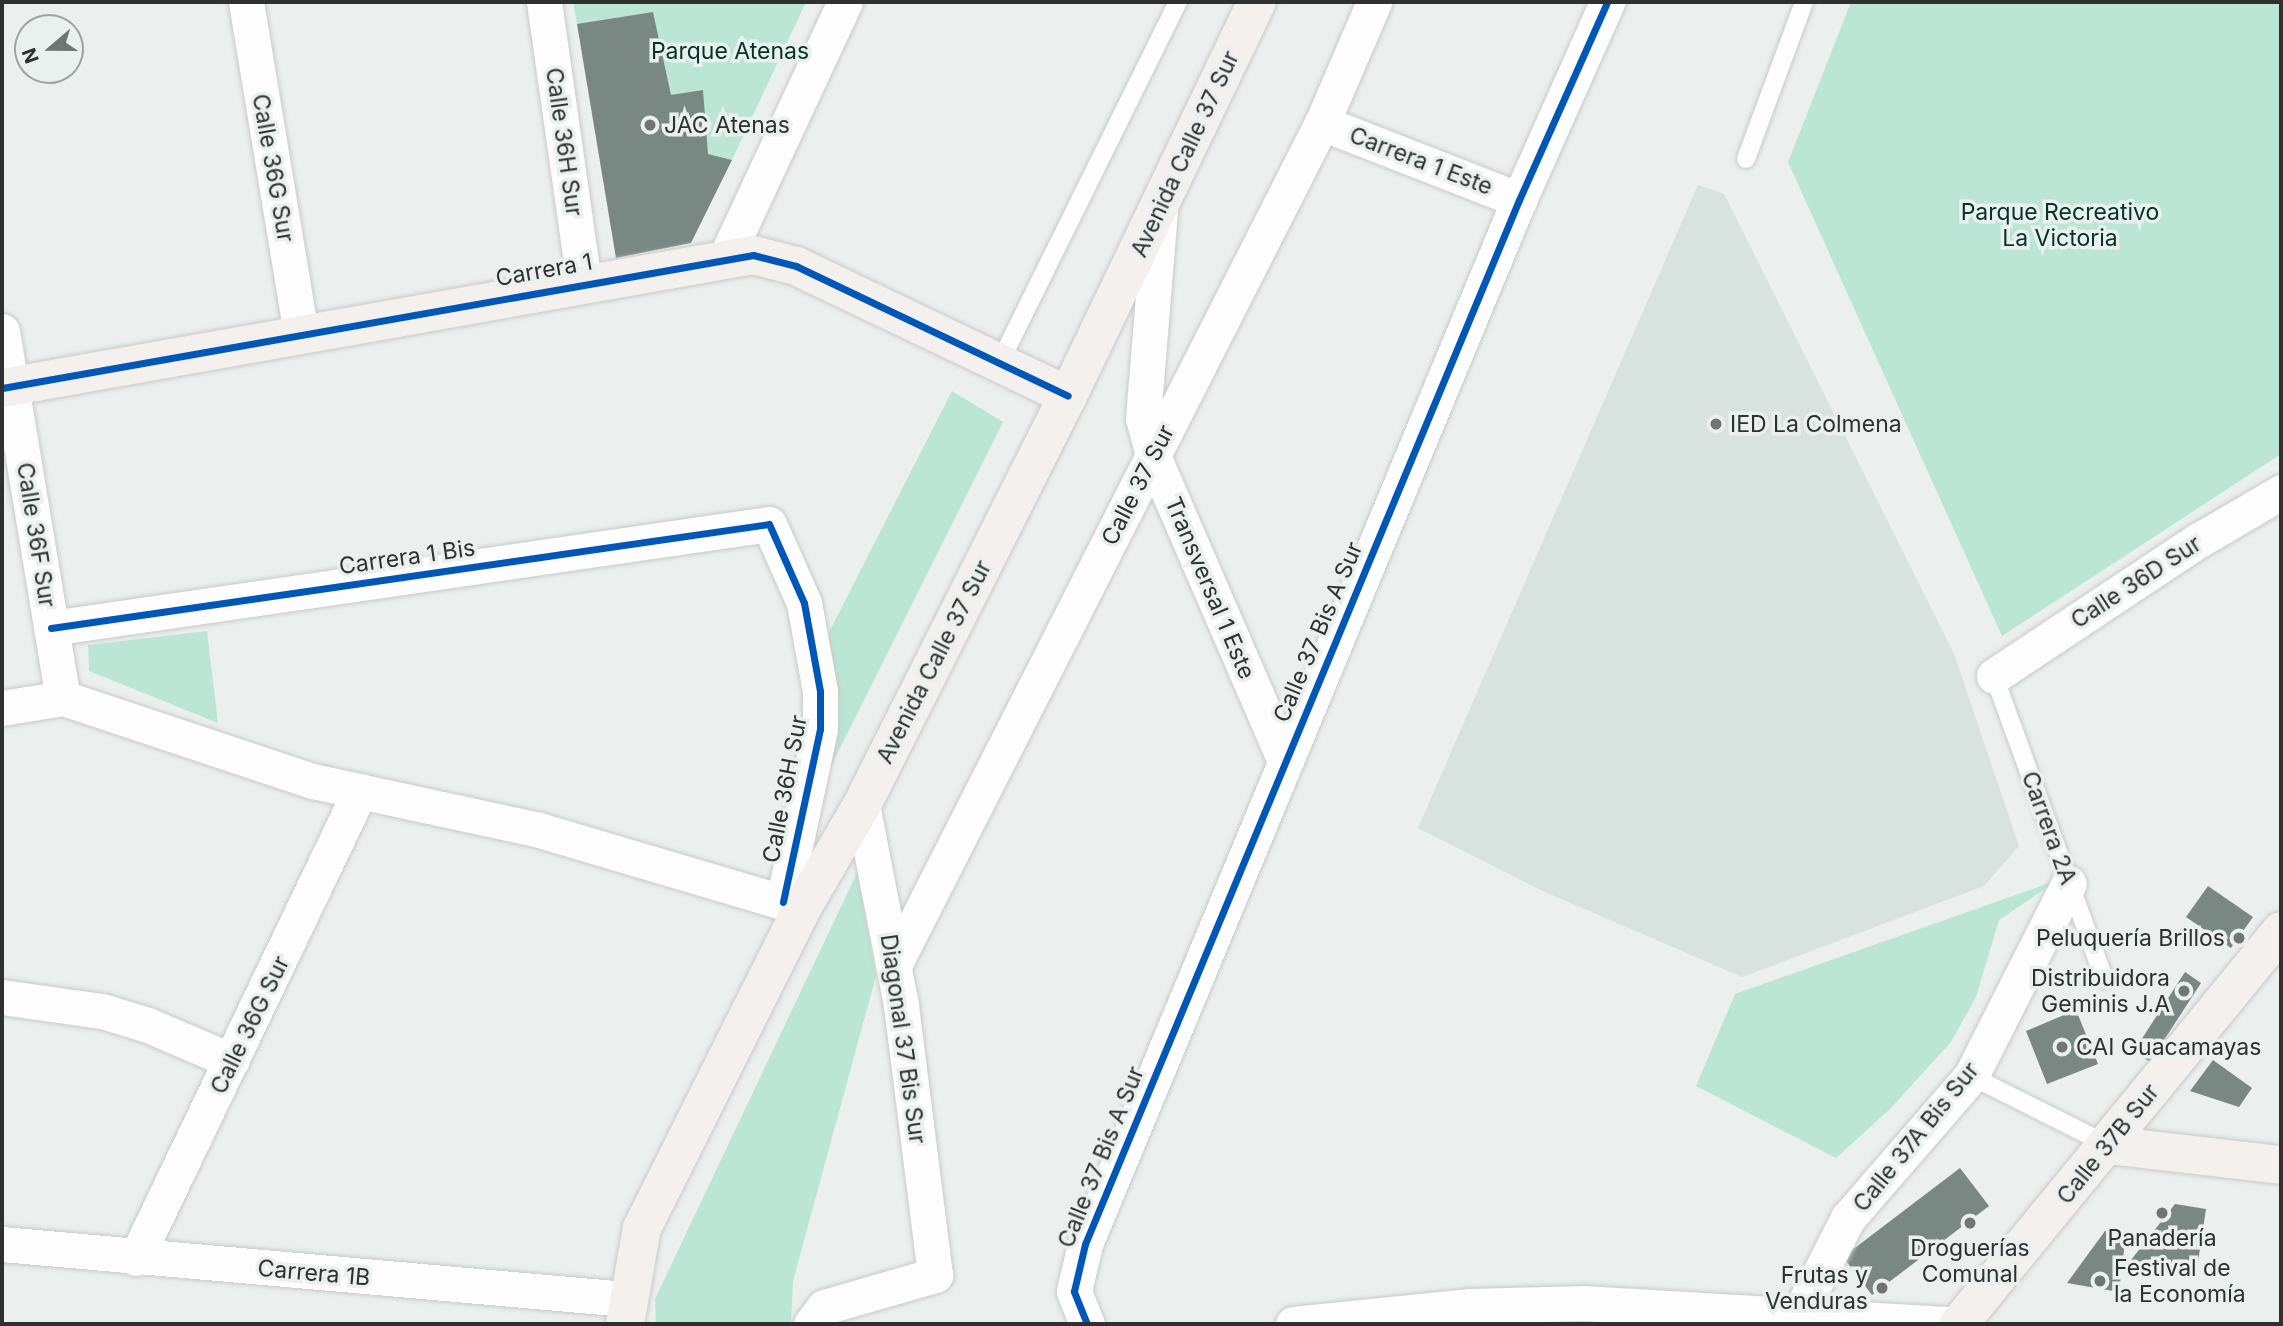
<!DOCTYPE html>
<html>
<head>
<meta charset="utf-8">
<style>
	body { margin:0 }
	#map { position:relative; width:2283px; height:1326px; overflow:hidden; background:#ebefed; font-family:Inter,sans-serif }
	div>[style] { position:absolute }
	.built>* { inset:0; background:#d8e2de }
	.green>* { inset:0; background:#bbe6d5 }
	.building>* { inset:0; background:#7a8884 }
	.roads { filter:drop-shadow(0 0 2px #c8cbc9) drop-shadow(0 0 2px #c8cbc9) }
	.lane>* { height:18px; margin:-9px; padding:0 9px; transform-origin:9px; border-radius:9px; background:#fcfdfc }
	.street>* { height:35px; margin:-17.5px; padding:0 17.5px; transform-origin:17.5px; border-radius:17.5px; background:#fcfdfc }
	.secondary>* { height:38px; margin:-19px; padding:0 19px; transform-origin:19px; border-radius:19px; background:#f4f0ee }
	.cycleway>* { height:7px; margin:-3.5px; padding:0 3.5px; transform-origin:3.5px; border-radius:3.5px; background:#0057b8 }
	.dots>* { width:19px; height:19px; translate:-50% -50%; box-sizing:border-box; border:4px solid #eaf0ee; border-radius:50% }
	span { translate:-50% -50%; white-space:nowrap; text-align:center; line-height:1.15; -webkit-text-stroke:7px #eaf0ee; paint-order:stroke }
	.park-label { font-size:23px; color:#023527 }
	.poi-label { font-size:23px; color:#2e3130 }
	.left { translate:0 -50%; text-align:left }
	.right { translate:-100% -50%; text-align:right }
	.street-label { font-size:23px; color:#2e3130 }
	.frame { position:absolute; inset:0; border:4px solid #2e3130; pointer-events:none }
	.north { position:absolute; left:14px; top:14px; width:70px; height:70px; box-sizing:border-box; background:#eaf0ee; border:2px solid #9fa4a2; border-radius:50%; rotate:250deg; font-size:19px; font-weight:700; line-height:28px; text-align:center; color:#2e3130 }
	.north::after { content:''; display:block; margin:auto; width:24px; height:32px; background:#707472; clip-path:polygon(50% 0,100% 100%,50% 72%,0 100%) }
</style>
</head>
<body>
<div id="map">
	<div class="built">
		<div style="clip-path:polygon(1698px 185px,1724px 194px,1954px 654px,2019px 846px,1984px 886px,1742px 977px,1543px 891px,1418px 828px)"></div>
	</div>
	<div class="green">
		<div style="clip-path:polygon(573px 2px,806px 2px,732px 160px,708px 154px,671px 95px,577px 24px)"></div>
		<div style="clip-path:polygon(1851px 2px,2281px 2px,2281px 454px,2002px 636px,1788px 162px)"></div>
		<div style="clip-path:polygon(952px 391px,1003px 422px,821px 786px,822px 646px)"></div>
		<div style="clip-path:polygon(207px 631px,218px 723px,89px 671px,88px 645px)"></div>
		<div style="clip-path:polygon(857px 873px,876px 976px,793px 1281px,791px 1324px,656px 1324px,655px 1299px)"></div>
		<div style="clip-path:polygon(2058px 880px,1999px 920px,1976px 997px,1951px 1042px,1890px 1109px,1836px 1158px,1696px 1086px,1735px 994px)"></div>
	</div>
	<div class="building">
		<div style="clip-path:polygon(653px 12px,671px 95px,703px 90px,708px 154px,732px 160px,691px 243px,616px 258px,577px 24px)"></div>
		<div style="clip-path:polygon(2208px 886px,2253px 917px,2231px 948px,2186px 917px)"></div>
		<div style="clip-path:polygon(2185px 972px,2201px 983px,2150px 1062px,2134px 1051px)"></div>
		<div style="clip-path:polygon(2076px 1010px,2098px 1064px,2047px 1084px,2026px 1031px)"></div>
		<div style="clip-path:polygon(2213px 1060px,2252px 1088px,2239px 1107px,2190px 1091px)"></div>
		<div style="clip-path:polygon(1960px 1168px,1989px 1206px,1872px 1295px,1843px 1257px)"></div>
		<div style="clip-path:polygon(2175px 1204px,2206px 1209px,2196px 1275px,2127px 1265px)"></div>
		<div style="clip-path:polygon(2105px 1231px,2126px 1233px,2119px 1292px,2067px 1283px)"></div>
	</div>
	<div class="roads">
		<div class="lane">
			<div style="left:1746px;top:159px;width:167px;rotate:-69.7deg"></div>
			<div style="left:1000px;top:362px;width:402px;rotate:-63.7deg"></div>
			<div style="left:1994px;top:676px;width:322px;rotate:70deg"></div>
			<div style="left:1971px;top:1076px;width:153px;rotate:26.7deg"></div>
		</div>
		<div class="street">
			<div style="left:246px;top:2px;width:337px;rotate:80.6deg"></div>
			<div style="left:544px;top:2px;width:284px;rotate:81.9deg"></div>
			<div style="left:1322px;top:123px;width:212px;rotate:21.3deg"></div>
			<div style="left:1160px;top:211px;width:208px;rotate:94.7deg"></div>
			<div style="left:1143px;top:418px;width:39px;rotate:75deg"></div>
			<div style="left:1153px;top:456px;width:332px;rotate:66.6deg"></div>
			<div style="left:726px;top:257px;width:281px;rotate:-65deg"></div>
			<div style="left:2px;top:331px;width:372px;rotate:80.6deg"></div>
			<div style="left:51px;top:628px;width:725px;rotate:-8.24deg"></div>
			<div style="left:769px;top:524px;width:86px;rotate:66.1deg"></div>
			<div style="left:804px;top:603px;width:89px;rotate:79.7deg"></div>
			<div style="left:820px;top:691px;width:38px;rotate:90deg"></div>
			<div style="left:820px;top:729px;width:177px;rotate:102.1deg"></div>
			<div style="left:1994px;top:676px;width:246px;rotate:-33.6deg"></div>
			<div style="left:2199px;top:540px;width:95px;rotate:-30.3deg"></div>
			<div style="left:2px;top:708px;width:62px;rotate:-9.3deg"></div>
			<div style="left:63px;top:698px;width:263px;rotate:18.4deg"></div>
			<div style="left:313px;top:781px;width:231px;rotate:12.2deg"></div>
			<div style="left:539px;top:830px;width:274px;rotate:16.5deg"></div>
			<div style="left:894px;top:965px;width:945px;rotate:-63.06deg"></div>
			<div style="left:1322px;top:123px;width:132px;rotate:-66.7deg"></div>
			<div style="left:2px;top:997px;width:101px;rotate:8deg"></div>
			<div style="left:102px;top:1011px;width:48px;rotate:16.9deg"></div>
			<div style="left:148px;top:1025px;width:91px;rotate:23.2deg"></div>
			<div style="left:2px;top:1244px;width:626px;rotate:5.04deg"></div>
			<div style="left:136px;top:1258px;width:518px;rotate:-64.37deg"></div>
			<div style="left:1799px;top:1314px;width:108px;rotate:-63deg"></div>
			<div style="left:1848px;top:1218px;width:188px;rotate:-49.1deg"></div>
			<div style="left:1971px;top:1076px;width:216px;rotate:-63.1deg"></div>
			<div style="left:811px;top:1324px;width:21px;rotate:-53deg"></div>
			<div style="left:824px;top:1307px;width:116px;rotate:-16.1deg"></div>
			<div style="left:935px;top:1275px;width:272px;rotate:-97.2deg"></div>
			<div style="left:901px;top:1005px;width:204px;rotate:-101deg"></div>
			<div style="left:1087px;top:1324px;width:35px;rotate:-112deg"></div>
			<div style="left:1074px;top:1291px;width:48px;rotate:-76.8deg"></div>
			<div style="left:1085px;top:1244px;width:1131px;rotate:-67.43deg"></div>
			<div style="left:1519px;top:200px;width:217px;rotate:-66deg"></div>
			<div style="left:1293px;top:1324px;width:178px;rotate:-5.8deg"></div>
			<div style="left:1470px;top:1306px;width:113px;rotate:-1.5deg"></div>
			<div style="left:1583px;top:1303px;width:369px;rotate:3.3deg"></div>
		</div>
		<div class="secondary">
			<div style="left:2px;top:388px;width:763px;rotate:-10.04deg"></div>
			<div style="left:753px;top:255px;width:44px;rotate:14.3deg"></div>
			<div style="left:796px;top:266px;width:301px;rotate:25.5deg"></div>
			<div style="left:2108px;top:1145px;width:174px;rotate:6.6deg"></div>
			<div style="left:625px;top:1324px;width:97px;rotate:-80deg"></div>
			<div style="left:642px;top:1228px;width:358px;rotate:-63.4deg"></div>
			<div style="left:802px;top:908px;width:119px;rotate:-59.8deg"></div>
			<div style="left:862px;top:805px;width:458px;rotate:-63.3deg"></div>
			<div style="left:1068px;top:396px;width:437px;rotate:-64.4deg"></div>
			<div style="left:1959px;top:1324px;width:508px;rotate:-50.67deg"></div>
		</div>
	</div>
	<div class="cycleway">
		<div style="left:2px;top:388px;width:763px;rotate:-10.04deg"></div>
		<div style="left:753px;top:255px;width:44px;rotate:14.3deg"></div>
		<div style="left:796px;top:266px;width:301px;rotate:25.5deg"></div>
		<div style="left:51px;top:628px;width:725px;rotate:-8.24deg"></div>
		<div style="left:769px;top:524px;width:86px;rotate:66.1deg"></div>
		<div style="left:804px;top:603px;width:89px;rotate:79.7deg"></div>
		<div style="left:820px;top:691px;width:38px;rotate:90deg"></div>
		<div style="left:820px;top:729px;width:177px;rotate:102.1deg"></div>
		<div style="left:1087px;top:1324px;width:35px;rotate:-112deg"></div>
		<div style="left:1074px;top:1291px;width:48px;rotate:-76.8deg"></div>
		<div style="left:1085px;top:1244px;width:1131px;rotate:-67.43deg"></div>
		<div style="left:1519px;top:200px;width:217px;rotate:-66deg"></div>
	</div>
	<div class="dots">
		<div style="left:650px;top:125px;background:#707472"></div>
		<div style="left:1716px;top:424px;background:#707472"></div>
		<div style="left:2239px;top:938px;background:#707472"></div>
		<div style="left:2184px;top:991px;background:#707472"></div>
		<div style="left:2062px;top:1047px;background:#707472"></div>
		<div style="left:2162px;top:1213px;background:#707472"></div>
		<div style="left:1970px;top:1223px;background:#707472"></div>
		<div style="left:2100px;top:1281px;background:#707472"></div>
		<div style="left:1882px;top:1288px;background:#707472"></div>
	</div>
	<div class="park-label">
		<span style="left:730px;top:51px">Parque Atenas</span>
		<span style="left:2060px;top:225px">Parque Recreativo<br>La Victoria</span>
	</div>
	<div class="poi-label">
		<span class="left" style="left:664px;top:125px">JAC Atenas</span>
		<span class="left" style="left:1730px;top:424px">IED La Colmena</span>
		<span class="right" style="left:2225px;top:938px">Peluquería Brillos</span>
		<span class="right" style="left:2170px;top:991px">Distribuidora<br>Geminis J.A</span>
		<span class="left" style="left:2076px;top:1047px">CAI Guacamayas</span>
		<span style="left:2162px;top:1238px">Panadería</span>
		<span style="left:1970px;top:1261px">Droguerías<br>Comunal</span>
		<span class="left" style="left:2114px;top:1281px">Festival de<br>la Economía</span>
		<span class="right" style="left:1868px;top:1288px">Frutas y<br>Venduras</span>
	</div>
	<div class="street-label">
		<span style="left:564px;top:142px;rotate:82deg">Calle 36H Sur</span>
		<span style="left:1185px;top:154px;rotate:-65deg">Avenida Calle 37 Sur</span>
		<span style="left:1421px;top:161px;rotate:21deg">Carrera 1 Este</span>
		<span style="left:273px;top:168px;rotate:80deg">Calle 36G Sur</span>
		<span style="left:544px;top:270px;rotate:-10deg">Carrera 1</span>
		<span style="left:1138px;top:485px;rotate:-63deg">Calle 37 Sur</span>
		<span style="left:36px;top:535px;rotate:81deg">Calle 36F Sur</span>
		<span style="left:407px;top:557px;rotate:-8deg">Carrera 1 Bis</span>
		<span style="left:2136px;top:582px;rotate:-33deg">Calle 36D Sur</span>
		<span style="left:1210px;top:588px;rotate:67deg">Transversal 1 Este</span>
		<span style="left:1318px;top:632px;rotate:-67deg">Calle 37 Bis A Sur</span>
		<span style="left:934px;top:662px;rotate:-63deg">Avenida Calle 37 Sur</span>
		<span style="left:785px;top:789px;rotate:-79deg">Calle 36H Sur</span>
		<span style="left:2049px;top:828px;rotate:70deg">Carrera 2A</span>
		<span style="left:250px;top:1025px;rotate:-64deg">Calle 36G Sur</span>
		<span style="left:903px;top:1039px;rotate:82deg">Diagonal 37 Bis Sur</span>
		<span style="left:1916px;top:1137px;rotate:-51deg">Calle 37A Bis Sur</span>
		<span style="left:2108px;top:1144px;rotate:-51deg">Calle 37B Sur</span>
		<span style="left:1101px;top:1157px;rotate:-68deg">Calle 37 Bis A Sur</span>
		<span style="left:314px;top:1273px;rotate:5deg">Carrera 1B</span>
	</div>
	<div class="frame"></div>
	<div class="north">N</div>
</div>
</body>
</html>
